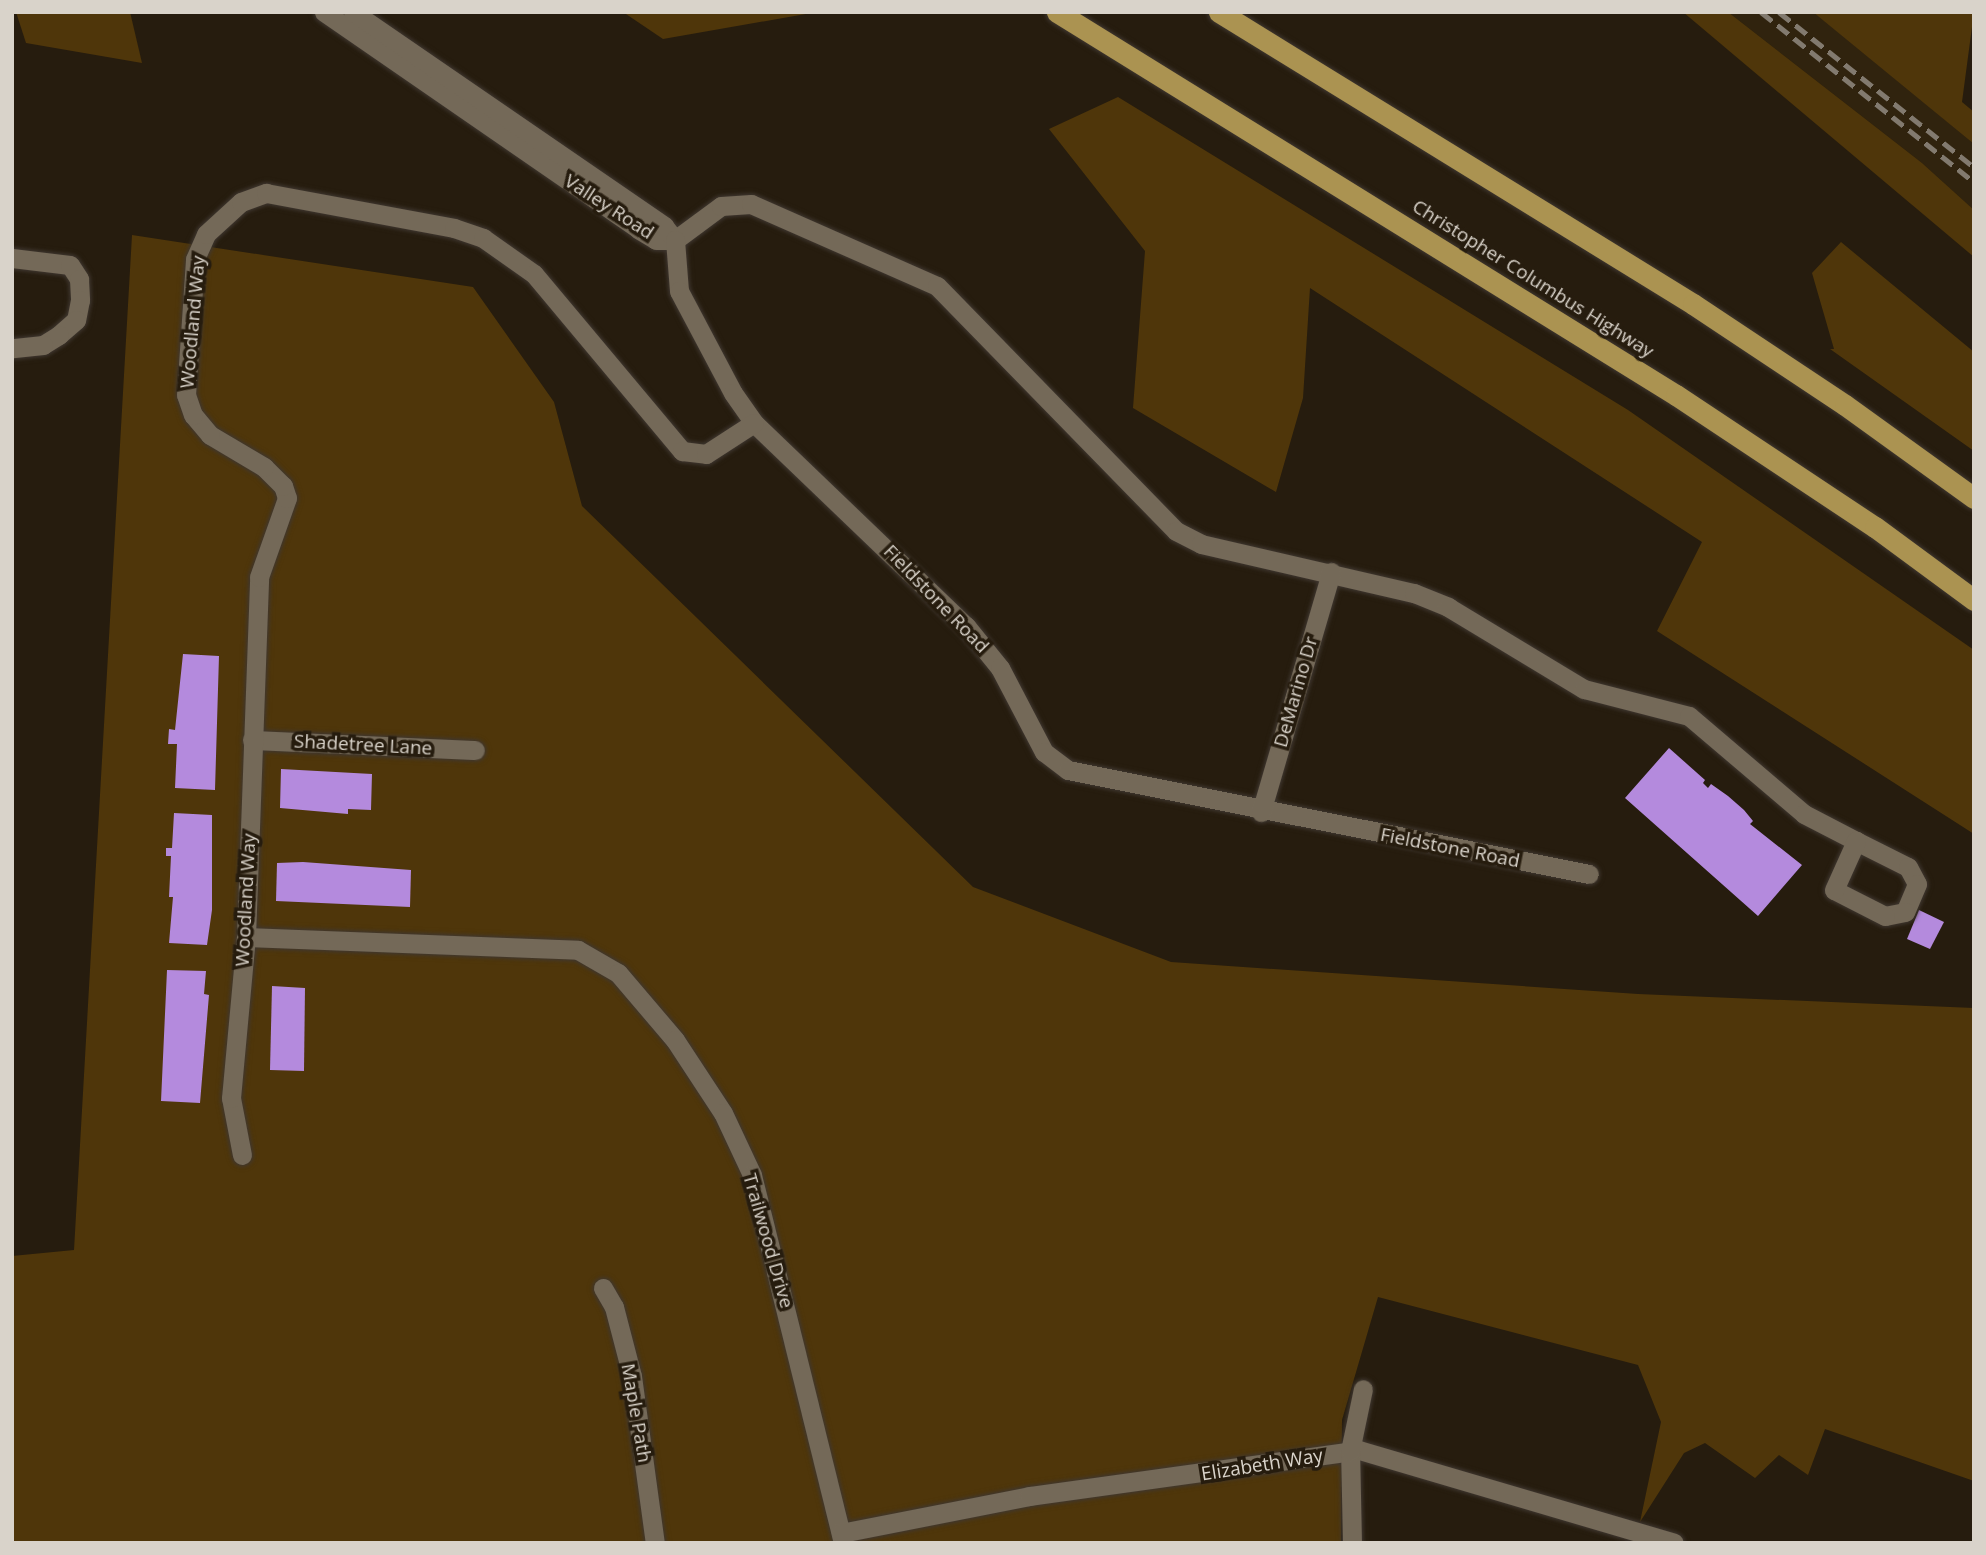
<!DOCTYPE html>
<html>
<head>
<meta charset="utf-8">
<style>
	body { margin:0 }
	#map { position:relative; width:1986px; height:1555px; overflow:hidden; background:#261c0e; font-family:"Open Sans",sans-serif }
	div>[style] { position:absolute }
	.built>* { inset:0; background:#30230e }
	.green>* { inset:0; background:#4f360a }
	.building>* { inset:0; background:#b48add }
	.roads { filter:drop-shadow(0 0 2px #3f3730) drop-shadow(0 0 2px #3f3730) }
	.street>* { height:19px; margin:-9.5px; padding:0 9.5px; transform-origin:9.5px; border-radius:9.5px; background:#746958 }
	.highway>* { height:21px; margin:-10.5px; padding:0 10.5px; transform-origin:10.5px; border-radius:10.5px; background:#ab9351 }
	.rail>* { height:5px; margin-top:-2.5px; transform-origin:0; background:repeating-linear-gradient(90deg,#827a6f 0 14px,transparent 0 21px) }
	span { translate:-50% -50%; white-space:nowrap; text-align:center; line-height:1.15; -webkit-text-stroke:7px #261c0e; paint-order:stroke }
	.street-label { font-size:19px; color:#d9d3ca }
	.frame { position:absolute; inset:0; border:14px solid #d9d3ca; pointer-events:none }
</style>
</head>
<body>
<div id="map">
	<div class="built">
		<div style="clip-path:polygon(1728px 12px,1813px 12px,1854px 43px,1974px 144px,1974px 210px,1922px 163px)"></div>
	</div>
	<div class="green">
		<div style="clip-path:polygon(16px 12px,130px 12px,142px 63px,26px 43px)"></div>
		<div style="clip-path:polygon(623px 12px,817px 12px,663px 39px)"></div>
		<div style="clip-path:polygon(1683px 12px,1728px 12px,1922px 163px,1974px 210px,1974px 257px)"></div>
		<div style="clip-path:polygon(1813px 12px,1974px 12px,1962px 102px,1974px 112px,1974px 144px)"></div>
		<div style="clip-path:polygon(1118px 97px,1628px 410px,1974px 650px,1974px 834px,1657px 631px,1702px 542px,1310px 288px,1303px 398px,1276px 492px,1133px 408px,1145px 251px,1049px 129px)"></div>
		<div style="clip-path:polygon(132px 235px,473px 287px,554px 402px,582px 506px,973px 887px,1171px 962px,1638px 994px,1974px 1008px,1974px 1481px,1825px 1429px,1808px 1475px,1779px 1455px,1755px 1478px,1705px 1443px,1684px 1453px,1640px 1522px,1661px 1422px,1638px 1365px,1378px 1297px,1342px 1420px,1341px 1543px,12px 1543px,12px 1256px,74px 1250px)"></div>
		<div style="clip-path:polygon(1841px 242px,1974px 352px,1974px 451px,1830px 349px,1834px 349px,1812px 273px)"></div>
	</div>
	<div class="building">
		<div style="clip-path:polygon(183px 654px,219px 656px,215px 790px,175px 788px,177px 744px,168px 744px,169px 729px,175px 730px)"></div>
		<div style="clip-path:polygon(1669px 748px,1705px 780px,1703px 783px,1708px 788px,1711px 784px,1728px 796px,1744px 810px,1753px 821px,1750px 824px,1802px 865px,1758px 916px,1625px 798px)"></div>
		<div style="clip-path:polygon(281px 769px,372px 774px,371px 810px,348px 809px,348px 814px,280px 808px)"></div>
		<div style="clip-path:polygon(174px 813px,212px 815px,212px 910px,207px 945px,169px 943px,173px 897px,169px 897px,171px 856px,166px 856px,166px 848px,172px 848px)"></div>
		<div style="clip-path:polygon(303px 862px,411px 870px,410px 907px,276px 901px,277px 863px)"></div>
		<div style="clip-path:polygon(1919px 910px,1944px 922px,1930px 949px,1907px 939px)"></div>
		<div style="clip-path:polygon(167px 970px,206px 971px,204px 994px,209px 995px,200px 1103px,161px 1101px)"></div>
		<div style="clip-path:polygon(272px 986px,305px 988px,304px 1071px,270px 1070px)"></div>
	</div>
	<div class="roads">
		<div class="street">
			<div style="left:324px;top:12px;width:382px;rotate:34.6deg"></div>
			<div style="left:638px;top:229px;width:21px;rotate:31deg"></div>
			<div style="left:656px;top:240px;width:19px"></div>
			<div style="left:353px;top:12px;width:378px;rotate:34.5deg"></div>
			<div style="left:664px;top:226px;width:18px;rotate:52deg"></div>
			<div style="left:675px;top:240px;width:57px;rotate:-36.5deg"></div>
			<div style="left:721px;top:206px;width:30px;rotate:-4deg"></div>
			<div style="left:751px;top:204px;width:203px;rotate:23.8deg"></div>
			<div style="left:937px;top:286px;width:342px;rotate:45.7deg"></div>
			<div style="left:1176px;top:531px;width:28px;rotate:27deg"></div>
			<div style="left:1201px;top:544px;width:219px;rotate:13deg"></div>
			<div style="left:1414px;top:593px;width:37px;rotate:22deg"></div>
			<div style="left:1448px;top:607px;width:159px;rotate:31.1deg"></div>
			<div style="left:1584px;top:689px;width:108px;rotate:14.4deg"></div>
			<div style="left:1689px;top:716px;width:151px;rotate:40.4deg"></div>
			<div style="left:1804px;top:814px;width:59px;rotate:27.4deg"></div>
			<div style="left:1856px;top:841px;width:58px;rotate:26.6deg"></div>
			<div style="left:1908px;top:867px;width:19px;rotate:62deg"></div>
			<div style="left:1917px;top:884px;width:30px;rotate:113deg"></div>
			<div style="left:1905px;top:912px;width:20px;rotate:169deg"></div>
			<div style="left:1885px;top:916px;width:57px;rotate:-153deg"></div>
			<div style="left:1834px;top:890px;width:54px;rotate:-65.8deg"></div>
			<div style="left:675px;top:240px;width:51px;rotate:85.5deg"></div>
			<div style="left:679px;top:291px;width:115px;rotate:62.1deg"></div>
			<div style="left:733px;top:393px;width:37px;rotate:55deg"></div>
			<div style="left:754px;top:423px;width:294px;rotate:43.8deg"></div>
			<div style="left:966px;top:626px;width:54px;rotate:51deg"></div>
			<div style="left:1000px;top:668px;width:95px;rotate:62.4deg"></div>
			<div style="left:1044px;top:752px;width:30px;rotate:37deg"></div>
			<div style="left:1068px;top:770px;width:531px;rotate:11.29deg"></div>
			<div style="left:12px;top:258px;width:58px;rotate:6.9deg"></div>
			<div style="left:70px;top:265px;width:17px;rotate:57deg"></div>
			<div style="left:79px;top:279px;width:21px;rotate:87deg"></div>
			<div style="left:80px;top:300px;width:20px;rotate:101deg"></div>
			<div style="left:76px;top:320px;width:23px;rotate:139deg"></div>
			<div style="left:59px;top:335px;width:19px;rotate:148deg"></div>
			<div style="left:43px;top:345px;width:31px;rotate:174deg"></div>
			<div style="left:252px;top:740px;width:223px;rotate:2.6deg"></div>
			<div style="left:1261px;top:812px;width:250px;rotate:-73.7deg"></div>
			<div style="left:246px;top:937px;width:332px;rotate:2.2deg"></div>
			<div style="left:578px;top:950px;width:46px;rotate:29.9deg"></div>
			<div style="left:618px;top:973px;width:88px;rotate:49.6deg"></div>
			<div style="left:675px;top:1040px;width:87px;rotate:56.7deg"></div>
			<div style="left:723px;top:1113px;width:68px;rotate:64.9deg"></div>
			<div style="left:752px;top:1175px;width:379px;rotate:76.1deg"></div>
			<div style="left:242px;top:1155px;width:58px;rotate:-100.9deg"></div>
			<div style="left:231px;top:1098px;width:162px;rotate:-84.7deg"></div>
			<div style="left:246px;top:937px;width:360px;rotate:-87.9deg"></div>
			<div style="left:259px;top:577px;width:84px;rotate:-70.5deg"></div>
			<div style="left:287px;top:498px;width:13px;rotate:-108deg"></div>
			<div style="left:283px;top:486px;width:27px;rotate:-135deg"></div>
			<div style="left:264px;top:467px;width:63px;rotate:-149.3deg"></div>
			<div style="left:210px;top:435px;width:26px;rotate:-130deg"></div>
			<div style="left:193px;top:415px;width:21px;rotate:-109deg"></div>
			<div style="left:186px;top:395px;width:136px;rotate:-86.2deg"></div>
			<div style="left:195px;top:259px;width:27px;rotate:-66deg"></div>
			<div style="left:206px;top:234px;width:47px;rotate:-42.4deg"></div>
			<div style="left:241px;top:202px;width:27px;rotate:-20deg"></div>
			<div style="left:266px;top:193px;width:191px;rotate:10.5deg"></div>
			<div style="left:454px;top:228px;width:31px;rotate:19deg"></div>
			<div style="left:483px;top:238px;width:62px;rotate:35.2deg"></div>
			<div style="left:534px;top:274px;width:231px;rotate:50.1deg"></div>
			<div style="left:682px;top:451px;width:24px;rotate:7deg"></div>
			<div style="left:706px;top:454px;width:57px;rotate:-32.9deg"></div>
			<div style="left:603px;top:1288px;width:22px;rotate:60deg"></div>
			<div style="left:614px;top:1307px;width:71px;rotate:75.4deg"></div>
			<div style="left:632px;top:1376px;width:169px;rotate:82.2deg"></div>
			<div style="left:841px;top:1533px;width:192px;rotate:-11.1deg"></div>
			<div style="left:1029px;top:1496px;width:333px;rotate:-7.9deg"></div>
			<div style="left:1359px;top:1450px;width:328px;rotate:16.4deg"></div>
			<div style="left:1352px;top:1543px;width:92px;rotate:-91.2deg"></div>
			<div style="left:1350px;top:1451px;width:63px;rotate:-78.2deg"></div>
		</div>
		<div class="highway">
			<div style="left:1057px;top:12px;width:728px;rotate:31.75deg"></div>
			<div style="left:1676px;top:395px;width:239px;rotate:33.6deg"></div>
			<div style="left:1875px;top:527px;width:123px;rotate:36.4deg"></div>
			<div style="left:1219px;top:12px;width:557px;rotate:31.63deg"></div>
			<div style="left:1693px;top:304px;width:182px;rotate:33.6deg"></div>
			<div style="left:1845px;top:405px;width:159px;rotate:35.8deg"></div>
		</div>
	</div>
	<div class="rail">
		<div style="left:1761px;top:12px;width:273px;rotate:38.6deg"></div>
		<div style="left:1779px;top:12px;width:249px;rotate:38.5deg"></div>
	</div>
	<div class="street-label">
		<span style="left:609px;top:207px;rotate:33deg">Valley Road</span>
		<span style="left:1533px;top:279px;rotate:32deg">Christopher Columbus Highway</span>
		<span style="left:193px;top:322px;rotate:-85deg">Woodland Way</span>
		<span style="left:936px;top:599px;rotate:46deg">Fieldstone Road</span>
		<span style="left:1296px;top:692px;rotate:-74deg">DeMarino Dr</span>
		<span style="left:363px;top:745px;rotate:3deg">Shadetree Lane</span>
		<span style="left:1450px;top:848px;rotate:11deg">Fieldstone Road</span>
		<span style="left:246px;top:900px;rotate:-87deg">Woodland Way</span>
		<span style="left:768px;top:1241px;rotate:74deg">Trailwood Drive</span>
		<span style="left:636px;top:1413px;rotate:80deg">Maple Path</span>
		<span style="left:1262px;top:1465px;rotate:-9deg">Elizabeth Way</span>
	</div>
	<div class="frame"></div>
</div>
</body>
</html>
